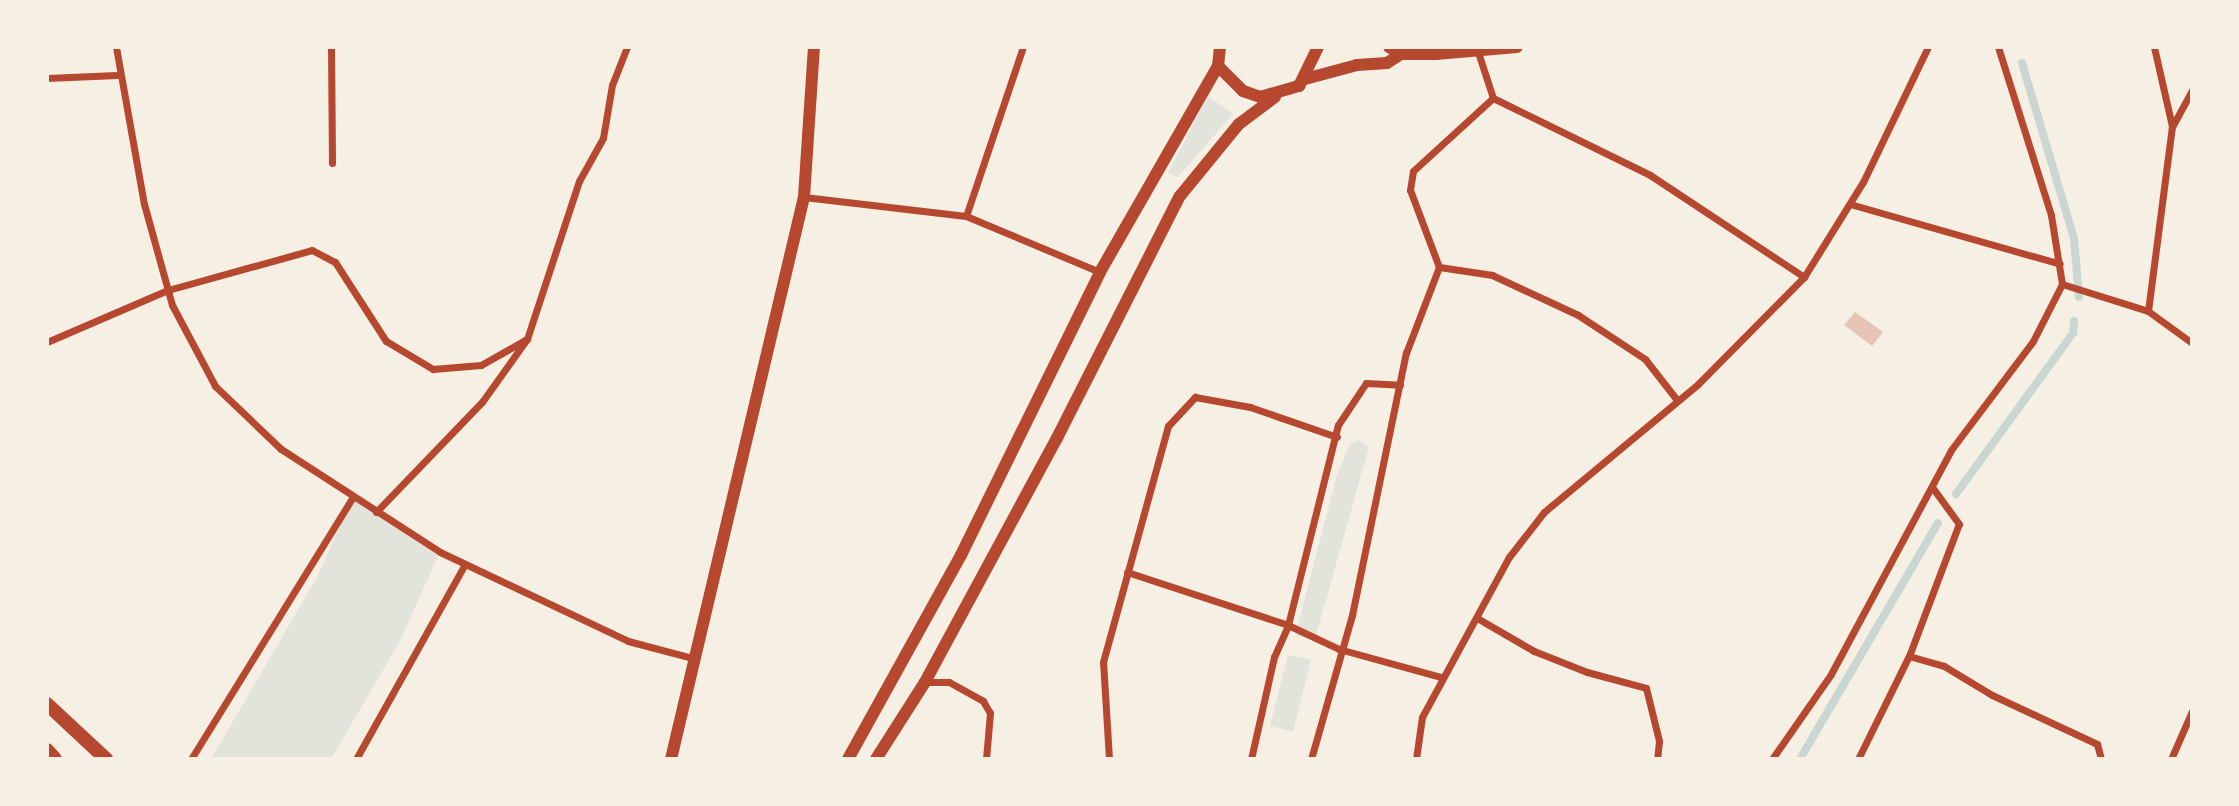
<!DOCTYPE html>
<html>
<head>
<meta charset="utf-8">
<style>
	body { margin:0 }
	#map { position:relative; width:2239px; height:806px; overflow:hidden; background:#f6efe4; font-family:"Asap Condensed",sans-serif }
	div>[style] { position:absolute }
	.green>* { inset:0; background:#e2e4dc }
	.stream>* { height:8px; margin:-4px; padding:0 4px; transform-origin:4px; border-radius:4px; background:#c9d6d2 }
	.building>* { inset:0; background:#e6c5b7 }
	.minor>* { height:7px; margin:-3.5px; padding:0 3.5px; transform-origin:3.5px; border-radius:3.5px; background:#b5482f }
	.tertiary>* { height:12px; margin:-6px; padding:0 6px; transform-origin:6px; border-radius:6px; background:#b5482f }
	.secondary>* { height:14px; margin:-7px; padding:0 7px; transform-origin:7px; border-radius:7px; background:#b5482f }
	span { translate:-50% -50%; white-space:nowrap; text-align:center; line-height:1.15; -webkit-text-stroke:7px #f6efe4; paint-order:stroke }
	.frame { position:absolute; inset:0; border:49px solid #f6efe4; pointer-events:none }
</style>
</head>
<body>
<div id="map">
	<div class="green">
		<div style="clip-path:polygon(1208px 96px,1233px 114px,1178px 177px,1168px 173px)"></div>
		<div style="clip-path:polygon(1359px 440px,1369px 447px,1315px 639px,1295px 636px,1337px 475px,1350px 444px)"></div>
		<div style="clip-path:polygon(353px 497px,440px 552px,400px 641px,331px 759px,211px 759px,317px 577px)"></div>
		<div style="clip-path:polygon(1288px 655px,1311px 660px,1293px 732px,1270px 726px)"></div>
	</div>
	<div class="stream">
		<div style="left:2022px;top:63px;width:183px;rotate:73.5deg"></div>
		<div style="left:2074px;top:238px;width:59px;rotate:85.2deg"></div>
		<div style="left:1956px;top:494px;width:199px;rotate:-54deg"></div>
		<div style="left:2073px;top:333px;width:12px;rotate:-85deg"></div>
		<div style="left:1800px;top:759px;width:273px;rotate:-59.7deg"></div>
	</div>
	<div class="building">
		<div style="clip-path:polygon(1855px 312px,1883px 332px,1872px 346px,1844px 325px)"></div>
	</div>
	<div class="minor">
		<div style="left:116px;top:47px;width:159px;rotate:79.9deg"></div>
		<div style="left:144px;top:204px;width:105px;rotate:74.5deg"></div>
		<div style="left:172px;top:305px;width:92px;rotate:62deg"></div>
		<div style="left:215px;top:386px;width:91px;rotate:43.7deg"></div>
		<div style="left:281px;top:449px;width:189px;rotate:32.9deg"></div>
		<div style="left:440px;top:552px;width:208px;rotate:25.3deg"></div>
		<div style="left:628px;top:641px;width:70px;rotate:14.8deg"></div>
		<div style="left:331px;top:47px;width:116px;rotate:89.5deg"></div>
		<div style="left:2154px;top:47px;width:81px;rotate:77.2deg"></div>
		<div style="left:47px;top:78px;width:70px;rotate:-2.5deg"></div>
		<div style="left:1493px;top:98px;width:175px;rotate:26.1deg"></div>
		<div style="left:1650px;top:175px;width:185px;rotate:33.5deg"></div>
		<div style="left:804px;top:197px;width:163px;rotate:6.7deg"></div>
		<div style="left:966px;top:216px;width:145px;rotate:22.7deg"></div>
		<div style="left:1850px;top:204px;width:218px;rotate:15.9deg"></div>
		<div style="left:966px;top:216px;width:178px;rotate:-71.4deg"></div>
		<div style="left:1439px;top:267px;width:54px;rotate:8.6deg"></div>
		<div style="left:1492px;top:275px;width:95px;rotate:24.9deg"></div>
		<div style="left:1578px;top:315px;width:80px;rotate:33.3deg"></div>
		<div style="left:1645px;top:359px;width:52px;rotate:52deg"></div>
		<div style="left:2062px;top:284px;width:90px;rotate:17.4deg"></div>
		<div style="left:2148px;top:311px;width:54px;rotate:36deg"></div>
		<div style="left:2148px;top:311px;width:186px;rotate:-82.6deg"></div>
		<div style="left:2172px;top:127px;width:42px;rotate:-61.6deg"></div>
		<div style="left:47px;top:342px;width:132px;rotate:-23.3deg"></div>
		<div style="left:168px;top:290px;width:149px;rotate:-15.5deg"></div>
		<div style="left:312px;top:250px;width:26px;rotate:28deg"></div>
		<div style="left:335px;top:262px;width:94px;rotate:57.2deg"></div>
		<div style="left:386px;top:341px;width:55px;rotate:30.8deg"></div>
		<div style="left:433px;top:369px;width:48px;rotate:-4.8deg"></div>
		<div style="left:481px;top:365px;width:53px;rotate:-29.5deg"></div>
		<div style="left:376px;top:512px;width:153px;rotate:-46.1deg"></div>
		<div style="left:482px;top:402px;width:77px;rotate:-54.5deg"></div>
		<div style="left:527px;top:339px;width:166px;rotate:-71.8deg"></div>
		<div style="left:579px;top:181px;width:49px;rotate:-60.8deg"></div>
		<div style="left:603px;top:138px;width:54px;rotate:-80.4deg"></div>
		<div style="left:612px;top:85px;width:41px;rotate:-68.5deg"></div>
		<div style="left:1127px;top:572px;width:169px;rotate:18.2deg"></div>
		<div style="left:1288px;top:625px;width:56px;rotate:25.2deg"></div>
		<div style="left:1339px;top:649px;width:106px;rotate:15.4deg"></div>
		<div style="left:1477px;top:618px;width:66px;rotate:30.1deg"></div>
		<div style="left:1534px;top:651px;width:57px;rotate:21.6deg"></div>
		<div style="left:1587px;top:672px;width:61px;rotate:15.2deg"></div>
		<div style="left:1646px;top:688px;width:55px;rotate:76.2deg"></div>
		<div style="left:1659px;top:741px;width:18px;rotate:96deg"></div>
		<div style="left:1909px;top:656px;width:36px;rotate:16deg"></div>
		<div style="left:1944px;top:666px;width:56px;rotate:31.1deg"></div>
		<div style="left:1992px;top:695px;width:116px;rotate:25deg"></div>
		<div style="left:2097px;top:744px;width:16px;rotate:75deg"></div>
		<div style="left:925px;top:682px;width:24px"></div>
		<div style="left:949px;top:682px;width:39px;rotate:29deg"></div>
		<div style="left:983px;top:701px;width:14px;rotate:60deg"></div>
		<div style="left:990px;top:713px;width:46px;rotate:95deg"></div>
		<div style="left:191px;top:759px;width:308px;rotate:-58.3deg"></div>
		<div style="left:356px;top:759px;width:223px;rotate:-60.8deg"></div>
		<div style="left:1109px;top:759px;width:97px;rotate:-93.5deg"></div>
		<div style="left:1103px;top:662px;width:245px;rotate:-74.6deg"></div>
		<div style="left:1168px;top:426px;width:40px;rotate:-47deg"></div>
		<div style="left:1195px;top:397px;width:56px;rotate:10.3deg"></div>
		<div style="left:1250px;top:407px;width:92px;rotate:19deg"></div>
		<div style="left:1251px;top:759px;width:105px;rotate:-77.3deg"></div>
		<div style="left:1274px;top:657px;width:35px;rotate:-66deg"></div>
		<div style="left:1288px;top:625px;width:206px;rotate:-76deg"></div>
		<div style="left:1338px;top:425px;width:50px;rotate:-56.3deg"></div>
		<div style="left:1366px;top:383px;width:34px;rotate:3deg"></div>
		<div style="left:1311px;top:759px;width:150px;rotate:-74.1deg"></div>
		<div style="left:1352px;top:615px;width:268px;rotate:-78.4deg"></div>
		<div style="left:1406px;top:353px;width:92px;rotate:-69deg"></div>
		<div style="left:1439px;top:267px;width:82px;rotate:-110.6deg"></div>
		<div style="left:1410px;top:190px;width:19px;rotate:-81deg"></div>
		<div style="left:1413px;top:171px;width:108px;rotate:-42.4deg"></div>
		<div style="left:1493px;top:98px;width:48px;rotate:-108.1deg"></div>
		<div style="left:1416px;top:759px;width:42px;rotate:-81.9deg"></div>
		<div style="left:1422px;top:717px;width:182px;rotate:-61.5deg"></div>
		<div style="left:1509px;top:557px;width:57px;rotate:-52.1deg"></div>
		<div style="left:1544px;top:512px;width:200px;rotate:-39.7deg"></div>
		<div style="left:1698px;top:384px;width:151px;rotate:-45.3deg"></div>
		<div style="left:1804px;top:277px;width:112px;rotate:-58.2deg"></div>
		<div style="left:1863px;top:182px;width:150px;rotate:-64.3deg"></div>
		<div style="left:1772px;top:759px;width:103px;rotate:-55.2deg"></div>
		<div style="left:1831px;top:674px;width:254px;rotate:-61.8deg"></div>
		<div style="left:1951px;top:450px;width:136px;rotate:-53deg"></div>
		<div style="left:2033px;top:341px;width:64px;rotate:-63deg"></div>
		<div style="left:2062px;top:284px;width:70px;rotate:-99.1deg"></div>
		<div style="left:2051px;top:215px;width:176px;rotate:-107.5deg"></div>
		<div style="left:1858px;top:759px;width:115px;rotate:-63.7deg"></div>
		<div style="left:1909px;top:656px;width:141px;rotate:-69.3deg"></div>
		<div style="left:1959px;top:524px;width:46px;rotate:-126.1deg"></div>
		<div style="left:2171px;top:759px;width:52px;rotate:-66.4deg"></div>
	</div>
	<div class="tertiary">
		<div style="left:1220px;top:47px;width:19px;rotate:96deg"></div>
		<div style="left:1218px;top:66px;width:35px;rotate:45deg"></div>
		<div style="left:1243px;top:91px;width:18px;rotate:19deg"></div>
		<div style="left:1260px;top:97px;width:41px;rotate:-15.8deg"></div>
		<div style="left:1299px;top:86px;width:43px;rotate:-64deg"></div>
		<div style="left:1389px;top:47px;width:14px;rotate:30deg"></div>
		<div style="left:1401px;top:54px;width:35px"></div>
		<div style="left:1436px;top:54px;width:81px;rotate:-4.9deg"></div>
		<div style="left:1305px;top:79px;width:54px;rotate:-15.1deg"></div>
		<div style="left:1357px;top:65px;width:30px;rotate:-4deg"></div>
		<div style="left:1387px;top:63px;width:17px;rotate:-33deg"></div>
		<div style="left:671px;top:759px;width:578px;rotate:-76.69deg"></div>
		<div style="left:804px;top:197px;width:150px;rotate:-86.2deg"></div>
		<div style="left:848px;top:759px;width:233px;rotate:-61deg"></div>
		<div style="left:961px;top:555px;width:315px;rotate:-63.8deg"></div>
		<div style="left:1100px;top:272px;width:237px;rotate:-60.2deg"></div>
		<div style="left:876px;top:759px;width:91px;rotate:-57.5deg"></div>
		<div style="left:925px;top:682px;width:277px;rotate:-61.6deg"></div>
		<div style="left:1057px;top:438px;width:271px;rotate:-63.1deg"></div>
		<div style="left:1180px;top:196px;width:93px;rotate:-50.7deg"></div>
		<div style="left:1239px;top:124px;width:45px;rotate:-36.9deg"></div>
	</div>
	<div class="secondary">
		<div style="left:47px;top:704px;width:81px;rotate:43deg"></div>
		<div style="left:47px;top:750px;width:12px;rotate:48deg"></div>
	</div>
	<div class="frame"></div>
</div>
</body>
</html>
